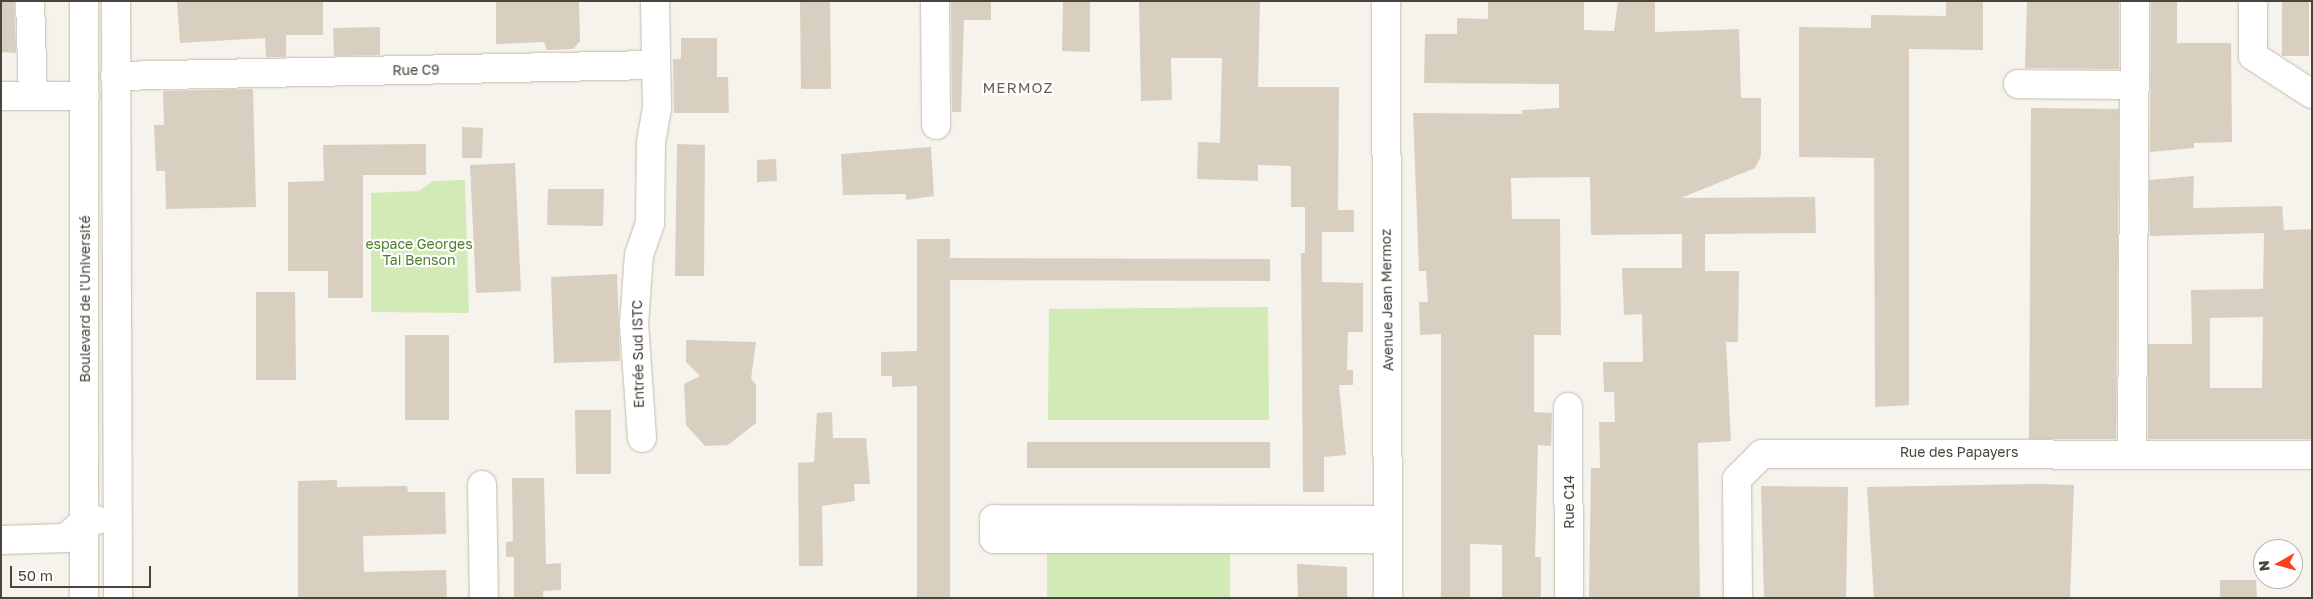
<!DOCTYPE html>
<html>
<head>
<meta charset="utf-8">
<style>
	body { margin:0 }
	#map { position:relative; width:2313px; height:599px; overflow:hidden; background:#f6f3ec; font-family:"Golos Text",sans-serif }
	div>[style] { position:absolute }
	.green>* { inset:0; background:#d2eab5 }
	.building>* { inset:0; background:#d8cfc1 }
	.roads { filter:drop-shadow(0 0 1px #c2bbae) drop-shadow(0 0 1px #c2bbae) }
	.minor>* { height:28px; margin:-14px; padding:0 14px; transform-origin:14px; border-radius:14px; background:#fff }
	span { translate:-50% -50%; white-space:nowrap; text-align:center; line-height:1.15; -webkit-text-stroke:4.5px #fff; paint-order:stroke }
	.street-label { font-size:14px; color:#4b4439 }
	.park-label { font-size:14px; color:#4a7f2a }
	.neighbourhood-label { font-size:15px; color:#6e6250; letter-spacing:1px }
	.frame { position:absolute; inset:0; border:2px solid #4b4439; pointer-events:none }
	.north { position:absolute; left:2253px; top:539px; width:50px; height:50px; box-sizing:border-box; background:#fff; border:1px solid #b7b4b0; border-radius:50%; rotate:263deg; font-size:14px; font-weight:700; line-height:20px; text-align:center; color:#4b4439 }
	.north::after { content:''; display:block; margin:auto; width:18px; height:22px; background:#fc3f1d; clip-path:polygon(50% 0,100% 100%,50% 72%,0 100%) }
	.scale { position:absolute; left:10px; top:566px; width:141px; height:22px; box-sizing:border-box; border:2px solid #4b4439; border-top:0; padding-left:6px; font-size:15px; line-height:18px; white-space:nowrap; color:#4b4439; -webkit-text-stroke:4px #fff; paint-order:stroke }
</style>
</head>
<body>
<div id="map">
	<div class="green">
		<div style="clip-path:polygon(465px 180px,469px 313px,371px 312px,371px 193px,419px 191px,433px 181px)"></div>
		<div style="clip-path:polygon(1268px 307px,1269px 420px,1048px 420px,1049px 309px)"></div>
		<div style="clip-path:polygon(1047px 553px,1230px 553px,1230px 598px,1047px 598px)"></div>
	</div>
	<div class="building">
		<div style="clip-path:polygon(1px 1px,14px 1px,16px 53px,1px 52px)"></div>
		<div style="clip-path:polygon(177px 1px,323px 1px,323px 35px,286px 35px,286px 57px,266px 57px,265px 38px,180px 43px)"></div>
		<div style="clip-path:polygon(496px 1px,579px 1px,580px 41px,573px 49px,547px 50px,544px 42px,496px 44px)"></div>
		<div style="clip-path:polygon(800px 1px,830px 1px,831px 89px,801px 89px)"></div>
		<div style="clip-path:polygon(951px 1px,991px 1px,991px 20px,964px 20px,961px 112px,952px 112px)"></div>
		<div style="clip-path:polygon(1063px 1px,1090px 1px,1090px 52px,1062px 51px)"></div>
		<div style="clip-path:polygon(1139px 1px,1260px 1px,1258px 87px,1339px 87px,1338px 210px,1354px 210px,1354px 232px,1322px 232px,1322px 282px,1363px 283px,1363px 332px,1348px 332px,1347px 370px,1353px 370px,1353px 385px,1339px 385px,1346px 455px,1324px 457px,1324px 492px,1303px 492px,1301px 253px,1305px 253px,1305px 207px,1291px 207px,1291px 166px,1258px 165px,1258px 181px,1197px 179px,1198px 142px,1220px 143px,1222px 58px,1171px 58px,1172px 100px,1141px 101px)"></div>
		<div style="clip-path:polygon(1488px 1px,1584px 1px,1584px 30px,1614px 31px,1618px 1px,1655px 1px,1655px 32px,1739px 29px,1741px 98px,1761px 98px,1761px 156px,1755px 168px,1681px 198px,1815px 197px,1816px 233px,1705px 234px,1705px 271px,1739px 271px,1738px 342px,1726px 342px,1731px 441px,1698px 443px,1700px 598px,1589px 598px,1591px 468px,1600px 468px,1599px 422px,1615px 422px,1614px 392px,1604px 392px,1603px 362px,1643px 362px,1642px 314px,1624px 315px,1622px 268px,1682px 268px,1682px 234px,1591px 235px,1590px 177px,1511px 178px,1512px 219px,1560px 219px,1561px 335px,1534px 335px,1534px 412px,1552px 413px,1551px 446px,1538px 445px,1535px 557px,1541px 557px,1541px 598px,1502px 598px,1502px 545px,1474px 544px,1470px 544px,1470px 598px,1441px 598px,1441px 334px,1420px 335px,1419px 302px,1428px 302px,1426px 271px,1419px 271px,1413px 113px,1522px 114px,1522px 110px,1559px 108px,1559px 84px,1424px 83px,1425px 34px,1457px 34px,1457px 18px,1488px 19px)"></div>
		<div style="clip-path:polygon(1946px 1px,1983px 1px,1983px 50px,1909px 49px,1909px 405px,1875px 407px,1874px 158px,1799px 157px,1799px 27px,1871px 28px,1871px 15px,1946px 16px)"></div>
		<div style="clip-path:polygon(2027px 1px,2119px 1px,2119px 69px,2025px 68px)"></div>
		<div style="clip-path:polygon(2151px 1px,2177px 1px,2177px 43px,2231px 43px,2232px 142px,2194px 143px,2194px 148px,2150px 152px)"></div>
		<div style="clip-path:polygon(2282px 1px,2309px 1px,2309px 56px,2282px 56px)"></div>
		<div style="clip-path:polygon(380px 27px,380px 55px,334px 56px,333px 28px)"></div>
		<div style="clip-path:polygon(681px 38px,717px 38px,717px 77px,728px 77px,729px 113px,674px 113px,673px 59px,681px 59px)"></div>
		<div style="clip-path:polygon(253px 89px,256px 207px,166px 209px,165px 171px,156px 171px,154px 125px,164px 125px,163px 91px)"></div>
		<div style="clip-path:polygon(2031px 108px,2119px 109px,2116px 439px,2029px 439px)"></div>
		<div style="clip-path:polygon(462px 127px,483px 128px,482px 158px,462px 158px)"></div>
		<div style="clip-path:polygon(426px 144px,426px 175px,363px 175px,363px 298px,328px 298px,328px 271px,288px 271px,288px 182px,324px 181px,323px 145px)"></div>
		<div style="clip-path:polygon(677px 144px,705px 145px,704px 276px,675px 276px)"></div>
		<div style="clip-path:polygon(931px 147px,934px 196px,906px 200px,906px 194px,843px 195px,841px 154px)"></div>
		<div style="clip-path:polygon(776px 159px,777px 181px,757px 182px,757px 160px)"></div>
		<div style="clip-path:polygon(515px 163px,521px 291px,476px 293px,470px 165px)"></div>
		<div style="clip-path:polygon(evenodd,2194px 176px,2193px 208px,2282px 206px,2284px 230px,2312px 229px,2312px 439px,2148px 439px,2148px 344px,2192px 344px,2191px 290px,2263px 289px,2264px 233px,2150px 236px,2149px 180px,2194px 176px,2263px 317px,2262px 388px,2210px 388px,2210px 318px,2263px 317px)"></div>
		<div style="clip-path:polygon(548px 189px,604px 189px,603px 226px,547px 225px)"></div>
		<div style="clip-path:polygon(917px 239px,950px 239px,950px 258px,1270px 259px,1270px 281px,950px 280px,950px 598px,917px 598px,917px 386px,892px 387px,892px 376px,881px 376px,881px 352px,917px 351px)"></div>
		<div style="clip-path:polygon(617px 274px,620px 361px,554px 363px,551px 277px)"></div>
		<div style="clip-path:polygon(256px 292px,295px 292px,296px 380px,256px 380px)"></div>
		<div style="clip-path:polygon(405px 335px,449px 335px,449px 420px,405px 420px)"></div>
		<div style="clip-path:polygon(686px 340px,756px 342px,751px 379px,756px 385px,756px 423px,728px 445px,705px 446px,686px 425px,684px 384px,700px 376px,686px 362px)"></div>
		<div style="clip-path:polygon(575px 410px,611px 410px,611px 474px,576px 474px)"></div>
		<div style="clip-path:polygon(832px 412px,833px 438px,866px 438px,870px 484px,854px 484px,855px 501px,822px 506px,823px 566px,799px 566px,798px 463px,814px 462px,817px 413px)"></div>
		<div style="clip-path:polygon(1027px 442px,1270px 442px,1270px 468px,1027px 468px)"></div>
		<div style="clip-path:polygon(512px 478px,544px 478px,546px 564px,561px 563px,561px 590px,543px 591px,543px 598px,514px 598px,514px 557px,506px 557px,506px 542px,513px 541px)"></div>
		<div style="clip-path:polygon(337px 480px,337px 487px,407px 486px,408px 492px,445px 492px,446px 534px,363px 536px,364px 572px,446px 570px,447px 598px,298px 598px,298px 481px)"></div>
		<div style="clip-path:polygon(2041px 484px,2074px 485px,2070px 598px,1874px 598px,1867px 487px)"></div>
		<div style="clip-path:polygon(1761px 486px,1848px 487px,1846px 598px,1764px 598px)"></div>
		<div style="clip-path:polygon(1297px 564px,1347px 567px,1347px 598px,1298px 598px)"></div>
		<div style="clip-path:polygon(2220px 580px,2256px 580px,2257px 598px,2220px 598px)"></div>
	</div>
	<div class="roads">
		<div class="minor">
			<div style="left:30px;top:1px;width:95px;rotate:88.2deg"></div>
			<div style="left:84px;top:1px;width:597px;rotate:90deg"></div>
			<div style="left:116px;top:1px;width:597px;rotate:89.81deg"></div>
			<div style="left:935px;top:1px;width:124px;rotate:89.5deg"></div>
			<div style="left:1386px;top:1px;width:597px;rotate:89.81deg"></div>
			<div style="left:2253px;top:1px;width:55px;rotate:90deg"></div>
			<div style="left:2253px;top:56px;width:70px;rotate:32.8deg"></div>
			<div style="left:115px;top:76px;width:539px;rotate:-1.17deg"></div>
			<div style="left:2018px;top:84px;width:116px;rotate:0.5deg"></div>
			<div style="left:1px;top:96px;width:84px"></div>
			<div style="left:1568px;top:407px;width:191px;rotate:89.7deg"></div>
			<div style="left:642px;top:438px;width:114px;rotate:-94deg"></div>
			<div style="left:634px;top:324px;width:69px;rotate:-85.9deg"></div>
			<div style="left:639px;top:255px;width:34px;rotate:-71deg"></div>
			<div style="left:650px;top:223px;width:81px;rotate:-89.3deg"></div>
			<div style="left:651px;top:142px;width:36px;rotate:-80deg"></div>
			<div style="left:657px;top:107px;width:106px;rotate:-91.1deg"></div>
			<div style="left:2132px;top:451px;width:450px;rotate:-89.6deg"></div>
			<div style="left:482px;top:485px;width:113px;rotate:89deg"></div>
			<div style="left:1387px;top:520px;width:393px;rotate:-179.9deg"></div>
			<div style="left:994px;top:519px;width:20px;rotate:90deg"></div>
			<div style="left:994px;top:539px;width:393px"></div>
			<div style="left:1px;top:540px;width:65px;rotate:-1.8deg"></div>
			<div style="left:66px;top:538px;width:24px;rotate:-42deg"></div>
			<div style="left:84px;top:522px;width:13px;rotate:-9deg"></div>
			<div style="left:1738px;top:598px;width:119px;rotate:-90.5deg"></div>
			<div style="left:1737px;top:479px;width:35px;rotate:-45deg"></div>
			<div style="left:1762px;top:454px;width:550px;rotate:0.1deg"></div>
		</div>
	</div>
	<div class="street-label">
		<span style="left:416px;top:70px;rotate:-1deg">Rue C9</span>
		<span style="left:85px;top:299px;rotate:-90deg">Boulevard de l'Université</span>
		<span style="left:1387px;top:300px;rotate:-91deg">Avenue Jean Mermoz</span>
		<span style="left:638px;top:354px;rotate:-91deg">Entrée Sud ISTC</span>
		<span style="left:1959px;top:452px">Rue des Papayers</span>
		<span style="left:1569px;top:502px;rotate:-90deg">Rue C14</span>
	</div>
	<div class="park-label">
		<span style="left:419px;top:252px">espace Georges<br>Tai Benson</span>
	</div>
	<div class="neighbourhood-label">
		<span style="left:1018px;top:88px">MERMOZ</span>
	</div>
	<div class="frame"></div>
	<div class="north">N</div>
	<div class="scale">50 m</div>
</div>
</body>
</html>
